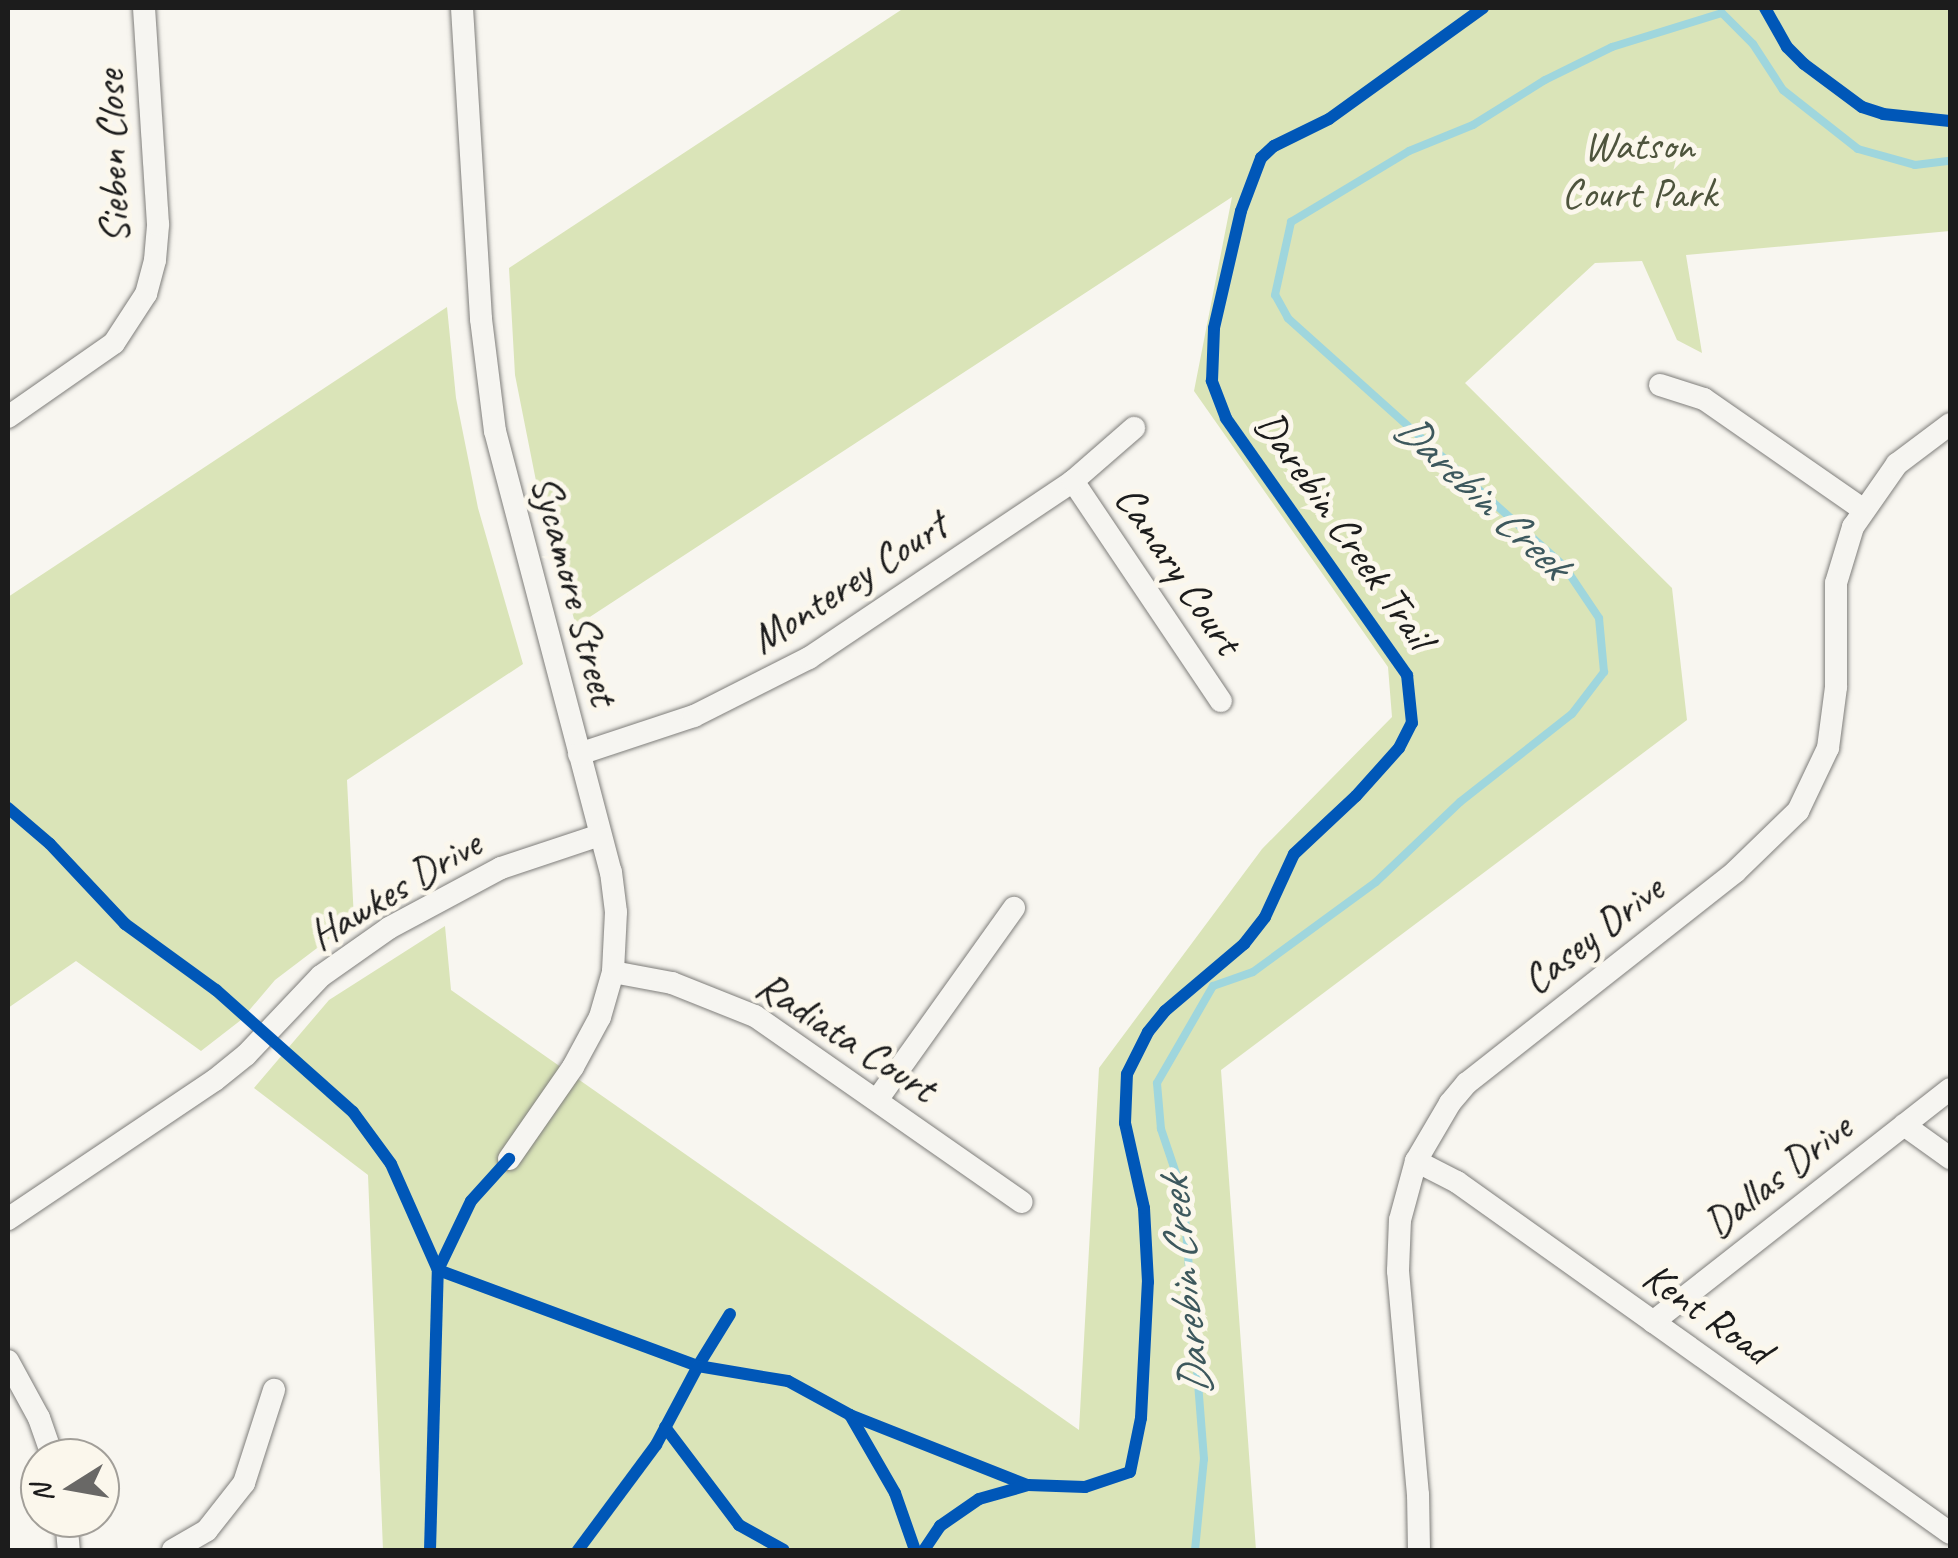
<!DOCTYPE html>
<html>
<head>
<meta charset="utf-8">
<style>
	body { margin:0 }
	#map { position:relative; width:1958px; height:1558px; overflow:hidden; background:#f8f6f0; font-family:Caveat,sans-serif }
	div>[style] { position:absolute }
	.green>* { inset:0; background:#dae4b8 }
	.stream>* { height:8px; margin:-4px; padding:0 4px; transform-origin:4px; border-radius:4px; background:#9fd6dd }
	.roads { filter:drop-shadow(0 0 2px #7f7e7b) drop-shadow(0 0 2px #7f7e7b) }
	.street>* { height:22px; margin:-11px; padding:0 11px; transform-origin:11px; border-radius:11px; background:#f6f5f1 }
	.cycleway>* { height:12px; margin:-6px; padding:0 6px; transform-origin:6px; border-radius:6px; background:#0057b8 }
	span { translate:-50% -50%; white-space:nowrap; text-align:center; line-height:1.15; -webkit-text-stroke:10px #fbf7ec; paint-order:stroke }
	.park-label { font-size:42px; color:#4e543d }
	.street-label { font-size:42px; color:#1c1c1c }
	.water-label { font-size:45px; color:#3d585d; font-style:italic }
	.frame { position:absolute; inset:0; border:10px solid #1c1c1c; pointer-events:none }
	.north { position:absolute; left:20px; top:1438px; width:100px; height:100px; box-sizing:border-box; background:#fbf7ec; border:2px solid #a29f99; border-radius:50%; rotate:259deg; font-size:28px; font-weight:700; line-height:40px; text-align:center; color:#1c1c1c }
	.north::after { content:''; display:block; margin:auto; width:35px; height:45px; background:#696866; clip-path:polygon(50% 0,100% 100%,50% 72%,0 100%) }
</style>
</head>
<body>
<div id="map">
	<div class="green">
		<div style="clip-path:polygon(904px 8px,1950px 8px,1950px 231px,1686px 255px,1702px 353px,1677px 340px,1642px 261px,1595px 263px,1465px 383px,1672px 588px,1687px 720px,1221px 1070px,1256px 1550px,383px 1550px,368px 1175px,254px 1088px,329px 1000px,445px 926px,451px 990px,1079px 1430px,1099px 1068px,1262px 849px,1392px 717px,1388px 667px,1194px 391px,1232px 197px,576px 626px,538px 491px,515px 375px,509px 268px)"></div>
		<div style="clip-path:polygon(447px 307px,456px 398px,478px 508px,523px 664px,347px 780px,354px 920px,275px 980px,241px 1020px,201px 1051px,76px 961px,8px 1008px,8px 597px)"></div>
	</div>
	<div class="stream">
		<div style="left:1195px;top:1550px;width:91px;rotate:-84.4deg"></div>
		<div style="left:1204px;top:1459px;width:266px;rotate:-94.5deg"></div>
		<div style="left:1183px;top:1194px;width:69px;rotate:-108.7deg"></div>
		<div style="left:1161px;top:1129px;width:46px;rotate:-95deg"></div>
		<div style="left:1157px;top:1083px;width:112px;rotate:-60deg"></div>
		<div style="left:1213px;top:986px;width:42px;rotate:-19.3deg"></div>
		<div style="left:1253px;top:972px;width:152px;rotate:-36.2deg"></div>
		<div style="left:1376px;top:882px;width:116px;rotate:-43.6deg"></div>
		<div style="left:1460px;top:802px;width:142px;rotate:-38.2deg"></div>
		<div style="left:1572px;top:714px;width:53px;rotate:-52.7deg"></div>
		<div style="left:1604px;top:672px;width:54px;rotate:-95.3deg"></div>
		<div style="left:1599px;top:618px;width:63px;rotate:-123.9deg"></div>
		<div style="left:1564px;top:566px;width:371px;rotate:-138.1deg"></div>
		<div style="left:1288px;top:318px;width:26px;rotate:-119deg"></div>
		<div style="left:1275px;top:295px;width:75px;rotate:-77.6deg"></div>
		<div style="left:1291px;top:222px;width:138px;rotate:-31deg"></div>
		<div style="left:1409px;top:151px;width:69px;rotate:-22.1deg"></div>
		<div style="left:1473px;top:125px;width:85px;rotate:-32deg"></div>
		<div style="left:1545px;top:80px;width:75px;rotate:-26.2deg"></div>
		<div style="left:1612px;top:47px;width:115px;rotate:-17.2deg"></div>
		<div style="left:1722px;top:13px;width:44px;rotate:45deg"></div>
		<div style="left:1753px;top:44px;width:55px;rotate:56.9deg"></div>
		<div style="left:1783px;top:90px;width:95px;rotate:38.2deg"></div>
		<div style="left:1858px;top:149px;width:59px;rotate:15.7deg"></div>
		<div style="left:1915px;top:165px;width:35px;rotate:-7deg"></div>
	</div>
	<div class="roads">
		<div class="street">
			<div style="left:462px;top:8px;width:312px;rotate:86.5deg"></div>
			<div style="left:481px;top:319px;width:113px;rotate:82.9deg"></div>
			<div style="left:495px;top:431px;width:456px;rotate:75.3deg"></div>
			<div style="left:611px;top:872px;width:40px;rotate:82.9deg"></div>
			<div style="left:616px;top:912px;width:60px;rotate:92.9deg"></div>
			<div style="left:613px;top:972px;width:47px;rotate:106.1deg"></div>
			<div style="left:600px;top:1017px;width:57px;rotate:118.4deg"></div>
			<div style="left:573px;top:1067px;width:112px;rotate:124.8deg"></div>
			<div style="left:1660px;top:385px;width:46px;rotate:17.7deg"></div>
			<div style="left:1704px;top:399px;width:193px;rotate:34.8deg"></div>
			<div style="left:8px;top:417px;width:129px;rotate:-34.9deg"></div>
			<div style="left:114px;top:343px;width:59px;rotate:-56.9deg"></div>
			<div style="left:146px;top:294px;width:35px;rotate:-75deg"></div>
			<div style="left:155px;top:260px;width:36px;rotate:-85deg"></div>
			<div style="left:158px;top:224px;width:216px;rotate:-93.7deg"></div>
			<div style="left:1073px;top:481px;width:265px;rotate:56.1deg"></div>
			<div style="left:579px;top:754px;width:121px;rotate:-18.3deg"></div>
			<div style="left:694px;top:716px;width:129px;rotate:-26.8deg"></div>
			<div style="left:809px;top:658px;width:318px;rotate:-33.8deg"></div>
			<div style="left:1073px;top:481px;width:81px;rotate:-41deg"></div>
			<div style="left:613px;top:972px;width:60px;rotate:10.6deg"></div>
			<div style="left:672px;top:983px;width:89px;rotate:21.7deg"></div>
			<div style="left:755px;top:1016px;width:325px;rotate:34.9deg"></div>
			<div style="left:877px;top:1100px;width:236px;rotate:-54.5deg"></div>
			<div style="left:1904px;top:1125px;width:57px;rotate:35.7deg"></div>
			<div style="left:1416px;top:1161px;width:46px;rotate:27.1deg"></div>
			<div style="left:1457px;top:1182px;width:605px;rotate:35.45deg"></div>
			<div style="left:8px;top:1219px;width:249px;rotate:-33.9deg"></div>
			<div style="left:215px;top:1080px;width:40px;rotate:-39deg"></div>
			<div style="left:246px;top:1055px;width:109px;rotate:-46.5deg"></div>
			<div style="left:321px;top:976px;width:83px;rotate:-35.2deg"></div>
			<div style="left:389px;top:928px;width:127px;rotate:-28.2deg"></div>
			<div style="left:501px;top:868px;width:104px;rotate:-18.4deg"></div>
			<div style="left:1653px;top:1322px;width:377px;rotate:-38.1deg"></div>
			<div style="left:8px;top:1361px;width:65px;rotate:61.5deg"></div>
			<div style="left:39px;top:1418px;width:42px;rotate:70.7deg"></div>
			<div style="left:66px;top:1518px;width:32px;rotate:85deg"></div>
			<div style="left:173px;top:1550px;width:39px;rotate:-30deg"></div>
			<div style="left:207px;top:1530px;width:60px;rotate:-51.8deg"></div>
			<div style="left:244px;top:1483px;width:98px;rotate:-72.1deg"></div>
			<div style="left:1419px;top:1550px;width:55px;rotate:-91deg"></div>
			<div style="left:1418px;top:1495px;width:225px;rotate:-95.1deg"></div>
			<div style="left:1398px;top:1271px;width:51px;rotate:-87.8deg"></div>
			<div style="left:1400px;top:1220px;width:61px;rotate:-74.8deg"></div>
			<div style="left:1416px;top:1161px;width:67px;rotate:-59.6deg"></div>
			<div style="left:1450px;top:1103px;width:26px;rotate:-50deg"></div>
			<div style="left:1467px;top:1083px;width:341px;rotate:-38.2deg"></div>
			<div style="left:1735px;top:872px;width:88px;rotate:-44.1deg"></div>
			<div style="left:1798px;top:811px;width:70px;rotate:-64.5deg"></div>
			<div style="left:1828px;top:748px;width:62px;rotate:-82.5deg"></div>
			<div style="left:1836px;top:687px;width:104px;rotate:-90deg"></div>
			<div style="left:1836px;top:583px;width:59px;rotate:-73.1deg"></div>
			<div style="left:1853px;top:527px;width:77px;rotate:-55.1deg"></div>
			<div style="left:1897px;top:464px;width:66px;rotate:-37deg"></div>
		</div>
	</div>
	<div class="cycleway">
		<div style="left:1765px;top:8px;width:45px;rotate:60.6deg"></div>
		<div style="left:1787px;top:47px;width:24px;rotate:45deg"></div>
		<div style="left:1804px;top:64px;width:72px;rotate:36.6deg"></div>
		<div style="left:1862px;top:107px;width:22px;rotate:18deg"></div>
		<div style="left:1883px;top:114px;width:67px;rotate:6deg"></div>
		<div style="left:8px;top:808px;width:55px;rotate:40.6deg"></div>
		<div style="left:50px;top:844px;width:110px;rotate:46.8deg"></div>
		<div style="left:125px;top:924px;width:112px;rotate:36deg"></div>
		<div style="left:216px;top:990px;width:183px;rotate:41.7deg"></div>
		<div style="left:353px;top:1112px;width:64px;rotate:53.8deg"></div>
		<div style="left:391px;top:1164px;width:116px;rotate:66.1deg"></div>
		<div style="left:438px;top:1270px;width:76px;rotate:-64.4deg"></div>
		<div style="left:471px;top:1201px;width:57px;rotate:-47.9deg"></div>
		<div style="left:730px;top:1314px;width:61px;rotate:121.6deg"></div>
		<div style="left:698px;top:1366px;width:91px;rotate:9.5deg"></div>
		<div style="left:788px;top:1381px;width:71px;rotate:28.7deg"></div>
		<div style="left:850px;top:1415px;width:90px;rotate:60deg"></div>
		<div style="left:895px;top:1493px;width:60px;rotate:70.7deg"></div>
		<div style="left:850px;top:1415px;width:190px;rotate:21.6deg"></div>
		<div style="left:665px;top:1427px;width:123px;rotate:52.9deg"></div>
		<div style="left:739px;top:1525px;width:51px;rotate:29.1deg"></div>
		<div style="left:430px;top:1550px;width:280px;rotate:-88.4deg"></div>
		<div style="left:438px;top:1270px;width:277px;rotate:20.3deg"></div>
		<div style="left:698px;top:1366px;width:89px;rotate:118deg"></div>
		<div style="left:656px;top:1445px;width:131px;rotate:126.6deg"></div>
		<div style="left:924px;top:1550px;width:29px;rotate:-56deg"></div>
		<div style="left:940px;top:1526px;width:47px;rotate:-34.7deg"></div>
		<div style="left:979px;top:1499px;width:51px;rotate:-15.9deg"></div>
		<div style="left:1028px;top:1485px;width:57px;rotate:2deg"></div>
		<div style="left:1085px;top:1487px;width:47px;rotate:-18.4deg"></div>
		<div style="left:1130px;top:1472px;width:55px;rotate:-78.5deg"></div>
		<div style="left:1141px;top:1418px;width:136px;rotate:-87.1deg"></div>
		<div style="left:1148px;top:1282px;width:74px;rotate:-93.1deg"></div>
		<div style="left:1144px;top:1208px;width:87px;rotate:-102.6deg"></div>
		<div style="left:1125px;top:1123px;width:49px;rotate:-87.7deg"></div>
		<div style="left:1127px;top:1074px;width:47px;rotate:-63.4deg"></div>
		<div style="left:1148px;top:1032px;width:27px;rotate:-51deg"></div>
		<div style="left:1165px;top:1011px;width:104px;rotate:-40.3deg"></div>
		<div style="left:1244px;top:944px;width:34px;rotate:-52deg"></div>
		<div style="left:1265px;top:917px;width:69px;rotate:-65.3deg"></div>
		<div style="left:1294px;top:854px;width:85px;rotate:-43.1deg"></div>
		<div style="left:1356px;top:796px;width:64px;rotate:-48.1deg"></div>
		<div style="left:1399px;top:748px;width:28px;rotate:-63deg"></div>
		<div style="left:1412px;top:723px;width:48px;rotate:-95.9deg"></div>
		<div style="left:1407px;top:675px;width:314px;rotate:-125.2deg"></div>
		<div style="left:1226px;top:418px;width:40px;rotate:-111deg"></div>
		<div style="left:1212px;top:381px;width:53px;rotate:-87.8deg"></div>
		<div style="left:1214px;top:328px;width:120px;rotate:-77deg"></div>
		<div style="left:1241px;top:211px;width:57px;rotate:-69.3deg"></div>
		<div style="left:1261px;top:158px;width:18px;rotate:-43deg"></div>
		<div style="left:1274px;top:146px;width:61px;rotate:-26.1deg"></div>
		<div style="left:1329px;top:119px;width:190px;rotate:-35.8deg"></div>
	</div>
	<div class="park-label">
		<span style="left:1639px;top:170px">Watson<br>Court Park</span>
	</div>
	<div class="street-label">
		<span style="left:113px;top:157px;rotate:-92deg">Sieben Close</span>
		<span style="left:1344px;top:530px;rotate:55deg">Darebin Creek Trail</span>
		<span style="left:1178px;top:570px;rotate:56deg">Canary Court</span>
		<span style="left:849px;top:583px;rotate:-33deg">Monterey Court</span>
		<span style="left:574px;top:590px;rotate:75deg">Sycamore Street</span>
		<span style="left:395px;top:890px;rotate:-31deg">Hawkes Drive</span>
		<span style="left:1593px;top:935px;rotate:-38deg">Casey Drive</span>
		<span style="left:846px;top:1037px;rotate:33deg">Radiata Court</span>
		<span style="left:1778px;top:1176px;rotate:-38deg">Dallas Drive</span>
		<span style="left:1707px;top:1314px;rotate:35deg">Kent Road</span>
	</div>
	<div class="water-label">
		<span style="left:1482px;top:496px;rotate:43deg">Darebin Creek</span>
		<span style="left:1185px;top:1287px;rotate:-96deg">Darebin Creek</span>
	</div>
	<div class="frame"></div>
	<div class="north">N</div>
</div>
</body>
</html>
